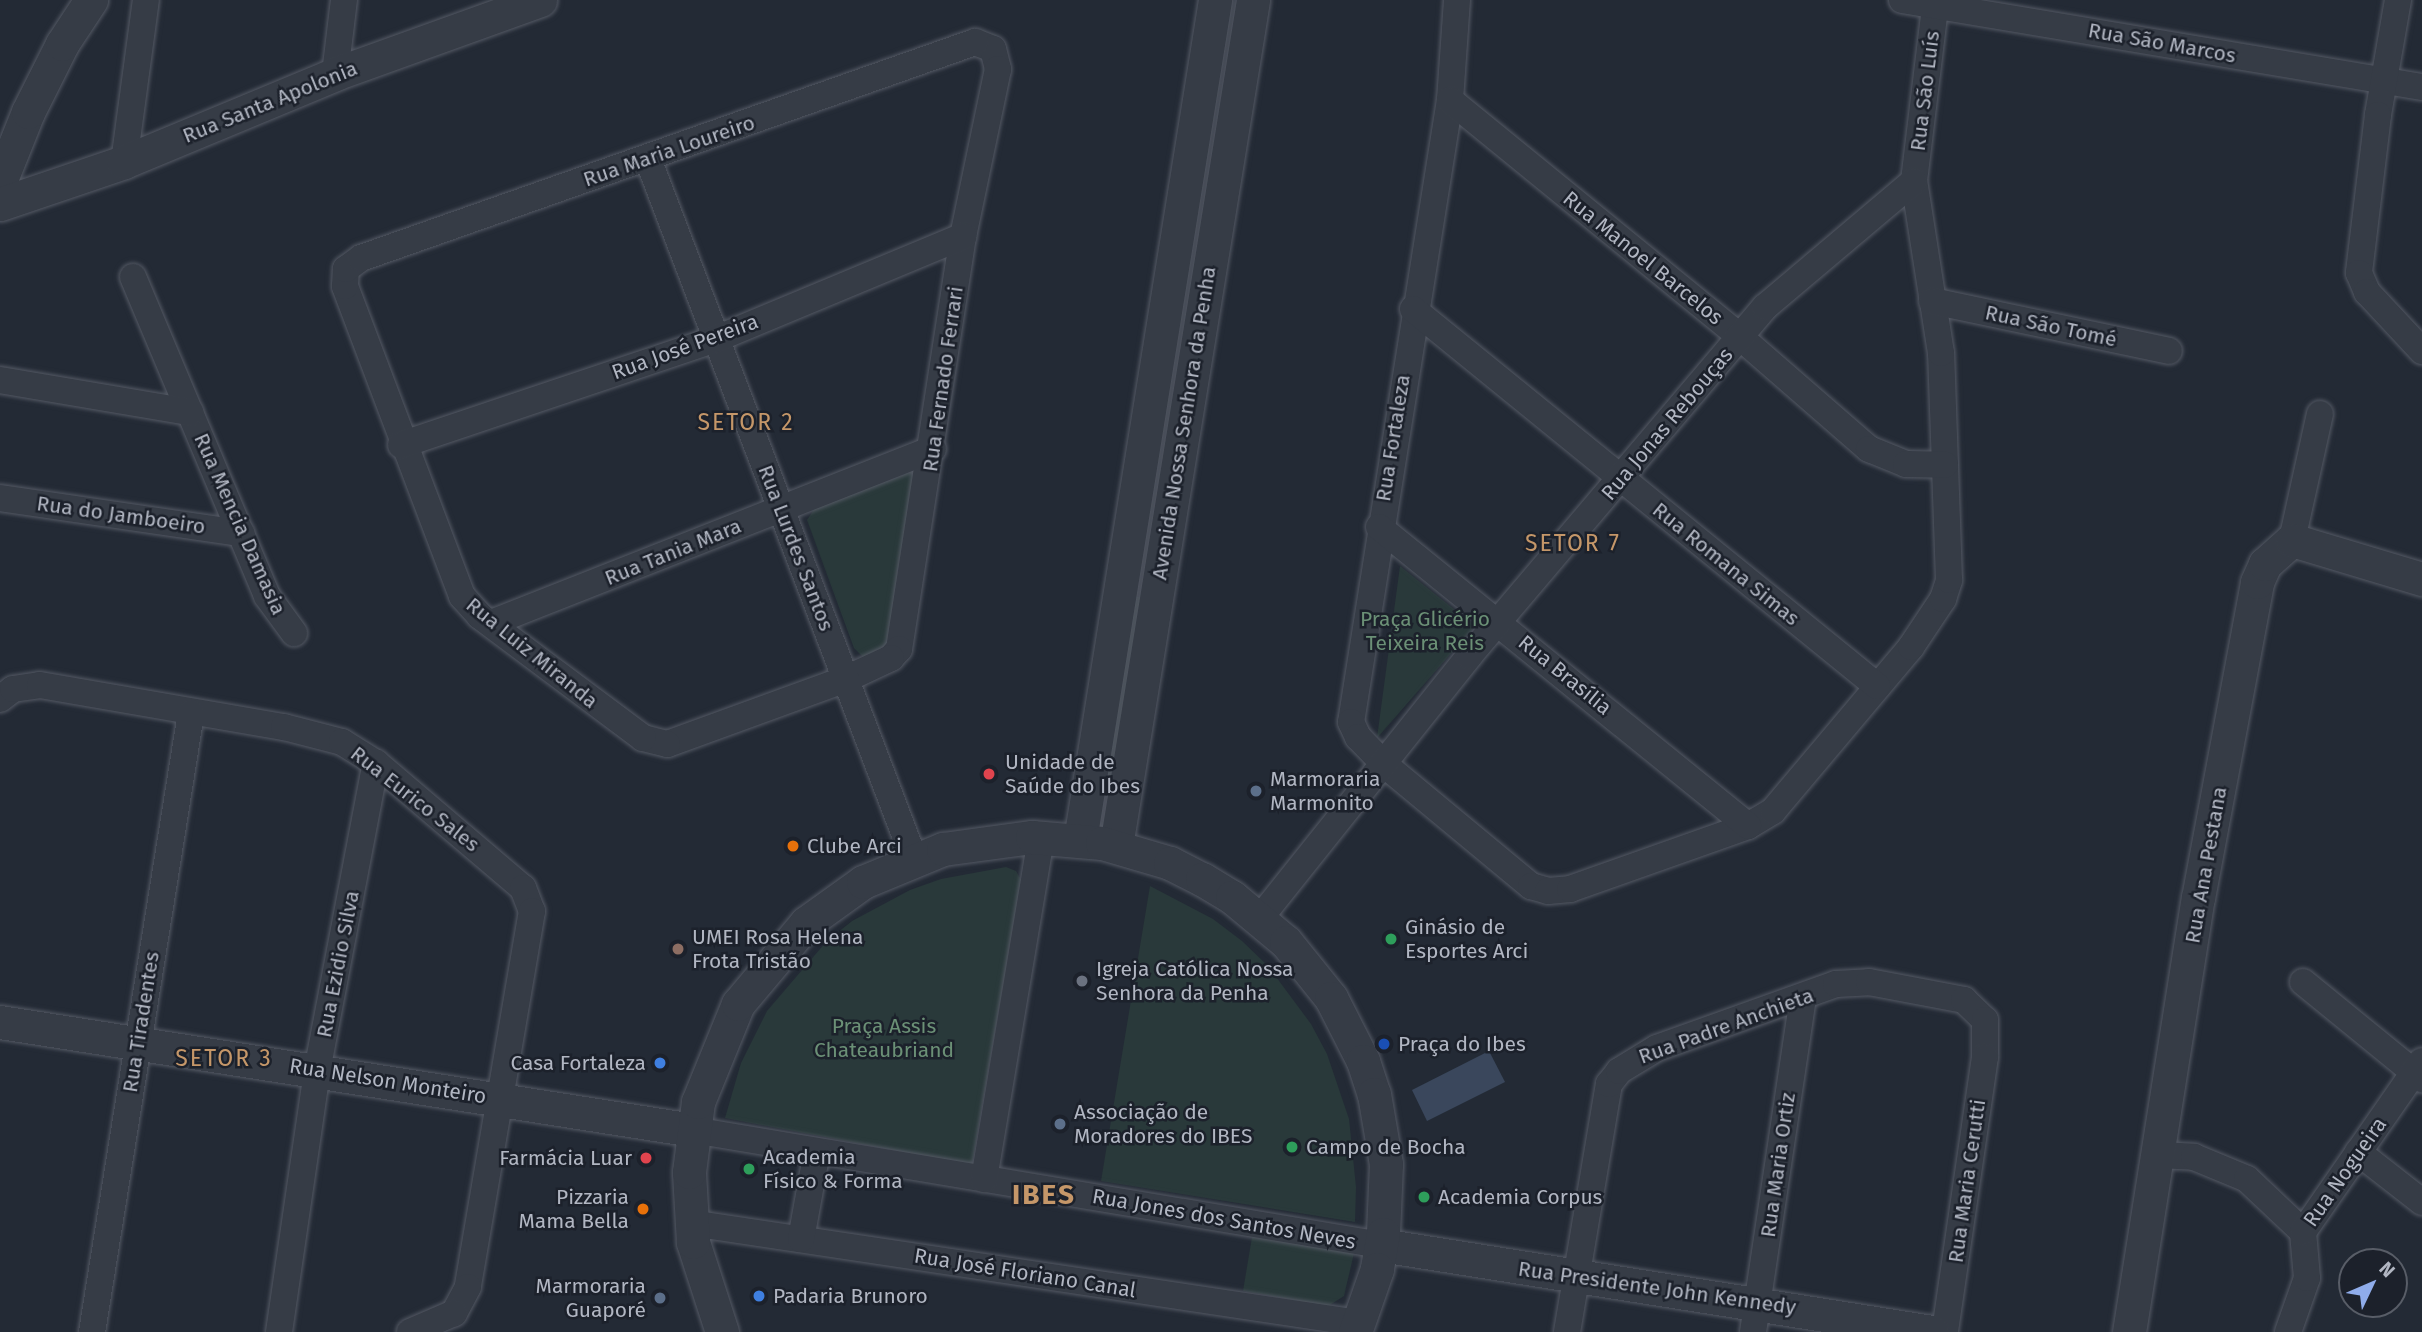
<!DOCTYPE html>
<html>
<head>
<meta charset="utf-8">
<style>
	body { margin:0 }
	#map { position:relative; width:2422px; height:1332px; overflow:hidden; background:#232a35; font-family:"Fira Sans",sans-serif }
	div>[style] { position:absolute }
	.green>* { inset:0; background:#29393a }
	.water>* { inset:0; background:#3a475c }
	.roads { filter:drop-shadow(0 0 2px #545964) drop-shadow(0 0 2px #545964) }
	.minor>* { height:26px; margin:-13px; padding:0 13px; transform-origin:13px; border-radius:13px; background:#363c46 }
	.tertiary>* { height:33px; margin:-16.5px; padding:0 16.5px; transform-origin:16.5px; border-radius:16.5px; background:#363c46 }
	.dots>* { width:19px; height:19px; translate:-50% -50%; box-sizing:border-box; border:4px solid #1c212b; border-radius:50% }
	span { translate:-50% -50%; white-space:nowrap; text-align:center; line-height:1.15; -webkit-text-stroke:5px #1c212b; paint-order:stroke }
	.street-label { font-size:21px; color:#b1b6c2 }
	.park-label { font-size:21px; color:#6b9076 }
	.poi-label { font-size:21px; color:#b1b6c2 }
	.left { translate:0 -50%; text-align:left }
	.right { translate:-100% -50%; text-align:right }
	.neighbourhood-label { font-size:23px; color:#c59769; letter-spacing:2px }
	.district-label { font-size:28px; color:#c59769; font-weight:700; letter-spacing:2px }
	.north { position:absolute; left:2338px; top:1248px; width:70px; height:70px; box-sizing:border-box; background:#1c212b; border:2px solid #585d67; border-radius:50%; rotate:46deg; font-size:19px; font-weight:700; line-height:28px; text-align:center; color:#b1b6c2 }
	.north::after { content:''; display:block; margin:auto; width:24px; height:32px; background:#8facea; clip-path:polygon(50% 0,100% 100%,50% 72%,0 100%) }
</style>
</head>
<body>
<div id="map">
	<div class="green">
		<div style="clip-path:polygon(911px 472px,915px 474px,891px 636px,882px 652px,863px 657px,854px 648px,807px 520px,815px 508px)"></div>
		<div style="clip-path:polygon(1400px 566px,1475px 626px,1377px 738px)"></div>
		<div style="clip-path:polygon(1132px 596px,1145px 598px,1119px 764px,1108px 786px,1105px 761px)"></div>
		<div style="clip-path:polygon(1006px 867px,1016px 871px,1021px 880px,972px 1165px,725px 1118px,741px 1063px,767px 1011px,826px 942px,852px 921px,910px 890px,941px 879px)"></div>
		<div style="clip-path:polygon(1150px 886px,1213px 919px,1242px 941px,1268px 966px,1311px 1024px,1327px 1054px,1349px 1119px,1356px 1187px,1355px 1222px,1101px 1181px)"></div>
		<div style="clip-path:polygon(1252px 1237px,1354px 1253px,1344px 1296px,1328px 1306px,1243px 1291px)"></div>
	</div>
	<div class="water">
		<div style="clip-path:polygon(1489px 1051px,1505px 1082px,1427px 1121px,1412px 1090px)"></div>
	</div>
	<div class="roads">
		<div class="minor">
			<div style="left:1457px;top:0;width:100px;rotate:94deg"></div>
			<div style="left:1450px;top:100px;width:630px;rotate:99.04deg"></div>
			<div style="left:1351px;top:722px;width:17px;rotate:65deg"></div>
			<div style="left:1358px;top:737px;width:39px;rotate:46deg"></div>
			<div style="left:1385px;top:765px;width:190px;rotate:39.7deg"></div>
			<div style="left:1531px;top:886px;width:18px;rotate:16deg"></div>
			<div style="left:1548px;top:891px;width:22px;rotate:-5deg"></div>
			<div style="left:1570px;top:889px;width:189px;rotate:-19.5deg"></div>
			<div style="left:1748px;top:826px;width:29px;rotate:-31deg"></div>
			<div style="left:1773px;top:811px;width:214px;rotate:-49.9deg"></div>
			<div style="left:1911px;top:647px;width:58px;rotate:-56.3deg"></div>
			<div style="left:1943px;top:599px;width:20px;rotate:-72deg"></div>
			<div style="left:1949px;top:580px;width:227px;rotate:-92deg"></div>
			<div style="left:1941px;top:353px;width:174px;rotate:-98.9deg"></div>
			<div style="left:1914px;top:181px;width:182px;rotate:-83.1deg"></div>
			<div style="left:1902px;top:0;width:527px;rotate:9.5deg"></div>
			<div style="left:2398px;top:0;width:117px;rotate:99.9deg"></div>
			<div style="left:2378px;top:115px;width:159px;rotate:96.9deg"></div>
			<div style="left:2359px;top:273px;width:21px;rotate:67deg"></div>
			<div style="left:2367px;top:292px;width:81px;rotate:47deg"></div>
			<div style="left:975px;top:42px;width:19px;rotate:21deg"></div>
			<div style="left:993px;top:49px;width:21px;rotate:76deg"></div>
			<div style="left:998px;top:69px;width:171px;rotate:101.8deg"></div>
			<div style="left:963px;top:236px;width:418px;rotate:98.8deg"></div>
			<div style="left:899px;top:649px;width:12px;rotate:132deg"></div>
			<div style="left:891px;top:658px;width:50px;rotate:155deg"></div>
			<div style="left:846px;top:679px;width:190px;rotate:160deg"></div>
			<div style="left:667px;top:744px;width:25px;rotate:-166deg"></div>
			<div style="left:643px;top:738px;width:204px;rotate:-143.2deg"></div>
			<div style="left:480px;top:616px;width:27px;rotate:-132deg"></div>
			<div style="left:462px;top:596px;width:331px;rotate:-110.7deg"></div>
			<div style="left:345px;top:286px;width:17px;rotate:-87deg"></div>
			<div style="left:346px;top:269px;width:19px;rotate:-36deg"></div>
			<div style="left:361px;top:258px;width:651px;rotate:-19.38deg"></div>
			<div style="left:335px;top:74px;width:75px;rotate:-83.1deg"></div>
			<div style="left:1450px;top:100px;width:373px;rotate:39.2deg"></div>
			<div style="left:1739px;top:336px;width:172px;rotate:41deg"></div>
			<div style="left:1869px;top:449px;width:40px;rotate:22deg"></div>
			<div style="left:1906px;top:464px;width:39px;rotate:1deg"></div>
			<div style="left:648px;top:159px;width:749px;rotate:69.19deg"></div>
			<div style="left:124px;top:162px;width:163px;rotate:-82.3deg"></div>
			<div style="left:133px;top:277px;width:346px;rotate:67.2deg"></div>
			<div style="left:267px;top:596px;width:46px;rotate:53.9deg"></div>
			<div style="left:1932px;top:301px;width:242px;rotate:11.9deg"></div>
			<div style="left:1413px;top:309px;width:598px;rotate:39.09deg"></div>
			<div style="left:0;top:380px;width:193px;rotate:9.6deg"></div>
			<div style="left:401px;top:445px;width:332px;rotate:-18.6deg"></div>
			<div style="left:716px;top:339px;width:268px;rotate:-22.6deg"></div>
			<div style="left:0;top:498px;width:244px;rotate:8.3deg"></div>
			<div style="left:1379px;top:527px;width:475px;rotate:39deg"></div>
			<div style="left:2292px;top:540px;width:129px;rotate:-77.5deg"></div>
			<div style="left:491px;top:623px;width:475px;rotate:-21.5deg"></div>
			<div style="left:0;top:699px;width:16px;rotate:-38deg"></div>
			<div style="left:13px;top:689px;width:27px;rotate:-8deg"></div>
			<div style="left:40px;top:685px;width:248px;rotate:9.8deg"></div>
			<div style="left:284px;top:727px;width:60px;rotate:14.5deg"></div>
			<div style="left:342px;top:742px;width:40px;rotate:32deg"></div>
			<div style="left:376px;top:763px;width:193px;rotate:40.4deg"></div>
			<div style="left:523px;top:888px;width:25px;rotate:69deg"></div>
			<div style="left:532px;top:911px;width:381px;rotate:99.7deg"></div>
			<div style="left:468px;top:1287px;width:30px;rotate:118deg"></div>
			<div style="left:454px;top:1313px;width:48px;rotate:156.6deg"></div>
			<div style="left:1260px;top:918px;width:335px;rotate:-51.4deg"></div>
			<div style="left:1469px;top:656px;width:458px;rotate:-49.7deg"></div>
			<div style="left:1765px;top:307px;width:195px;rotate:-40.2deg"></div>
			<div style="left:2303px;top:982px;width:154px;rotate:39.2deg"></div>
			<div style="left:693px;top:1130px;width:698px;rotate:9.49deg"></div>
			<div style="left:2358px;top:1152px;width:81px;rotate:38deg"></div>
			<div style="left:2159px;top:1155px;width:35px;rotate:3deg"></div>
			<div style="left:2194px;top:1157px;width:57px;rotate:22.5deg"></div>
			<div style="left:2247px;top:1179px;width:77px;rotate:43.4deg"></div>
			<div style="left:984px;top:1179px;width:347px;rotate:-80.5deg"></div>
			<div style="left:691px;top:1223px;width:674px;rotate:8.53deg"></div>
			<div style="left:801px;top:1239px;width:89px;rotate:-79.7deg"></div>
			<div style="left:92px;top:1332px;width:627px;rotate:-80.91deg"></div>
			<div style="left:279px;top:1332px;width:264px;rotate:-81.7deg"></div>
			<div style="left:317px;top:1071px;width:314px;rotate:-79.2deg"></div>
			<div style="left:1567px;top:1332px;width:252px;rotate:-80.4deg"></div>
			<div style="left:1609px;top:1084px;width:16px;rotate:-52deg"></div>
			<div style="left:1619px;top:1071px;width:44px;rotate:-31.2deg"></div>
			<div style="left:1657px;top:1048px;width:190px;rotate:-19.7deg"></div>
			<div style="left:1836px;top:984px;width:33px;rotate:-3deg"></div>
			<div style="left:1869px;top:982px;width:97px;rotate:10.7deg"></div>
			<div style="left:1964px;top:1000px;width:29px;rotate:44deg"></div>
			<div style="left:1985px;top:1020px;width:37px;rotate:90deg"></div>
			<div style="left:1985px;top:1057px;width:278px;rotate:98.3deg"></div>
			<div style="left:1753px;top:1332px;width:338px;rotate:-81.5deg"></div>
			<div style="left:2288px;top:1332px;width:57px;rotate:-70.6deg"></div>
			<div style="left:2307px;top:1278px;width:46px;rotate:-95deg"></div>
			<div style="left:2303px;top:1232px;width:208px;rotate:-55.2deg"></div>
		</div>
		<div class="tertiary">
			<div style="left:0;top:182px;width:75px;rotate:-68.2deg"></div>
			<div style="left:28px;top:112px;width:76px;rotate:-63.4deg"></div>
			<div style="left:62px;top:44px;width:53px;rotate:-56.6deg"></div>
			<div style="left:0;top:204px;width:131px;rotate:-18.7deg"></div>
			<div style="left:124px;top:162px;width:229px;rotate:-22.6deg"></div>
			<div style="left:335px;top:74px;width:218px;rotate:-19.8deg"></div>
			<div style="left:1080px;top:840px;width:851px;rotate:-80.87deg"></div>
			<div style="left:1116px;top:846px;width:857px;rotate:-80.8deg"></div>
			<div style="left:0;top:1022px;width:701px;rotate:8.86deg"></div>
			<div style="left:1381px;top:1245px;width:558px;rotate:8.97deg"></div>
			<div style="left:722px;top:1332px;width:95px;rotate:-107.9deg"></div>
			<div style="left:693px;top:1242px;width:70px;rotate:-93.3deg"></div>
			<div style="left:689px;top:1172px;width:71px;rotate:-82.7deg"></div>
			<div style="left:698px;top:1102px;width:106px;rotate:-67.8deg"></div>
			<div style="left:738px;top:1004px;width:106px;rotate:-50deg"></div>
			<div style="left:806px;top:923px;width:70px;rotate:-35.7deg"></div>
			<div style="left:863px;top:882px;width:87px;rotate:-22.4deg"></div>
			<div style="left:943px;top:849px;width:90px;rotate:-7.7deg"></div>
			<div style="left:1032px;top:837px;width:70px;rotate:4.9deg"></div>
			<div style="left:1102px;top:843px;width:71px;rotate:16.4deg"></div>
			<div style="left:1170px;top:863px;width:36px;rotate:27deg"></div>
			<div style="left:1202px;top:879px;width:35px;rotate:31deg"></div>
			<div style="left:1232px;top:897px;width:70px;rotate:39.8deg"></div>
			<div style="left:1286px;top:942px;width:72px;rotate:51.2deg"></div>
			<div style="left:1331px;top:998px;width:71px;rotate:63.1deg"></div>
			<div style="left:1363px;top:1061px;width:35px;rotate:72deg"></div>
			<div style="left:1374px;top:1094px;width:71px;rotate:80.3deg"></div>
			<div style="left:1386px;top:1164px;width:70px;rotate:92.5deg"></div>
			<div style="left:1383px;top:1234px;width:36px;rotate:100deg"></div>
			<div style="left:1377px;top:1269px;width:67px;rotate:109.2deg"></div>
			<div style="left:2129px;top:1332px;width:439px;rotate:-81deg"></div>
			<div style="left:2198px;top:898px;width:321px;rotate:-79.4deg"></div>
			<div style="left:2257px;top:582px;width:20px;rotate:-66deg"></div>
			<div style="left:2265px;top:564px;width:36px;rotate:-42deg"></div>
			<div style="left:2292px;top:540px;width:136px;rotate:16.7deg"></div>
		</div>
	</div>
	<div class="dots">
		<div style="left:989px;top:774px;background:#e0444e"></div>
		<div style="left:1256px;top:791px;background:#5c6f8a"></div>
		<div style="left:793px;top:846px;background:#e8710a"></div>
		<div style="left:1391px;top:939px;background:#2e9e5b"></div>
		<div style="left:678px;top:949px;background:#8d6e63"></div>
		<div style="left:1082px;top:981px;background:#6b7280"></div>
		<div style="left:1384px;top:1044px;background:#1a4fb4"></div>
		<div style="left:660px;top:1063px;background:#3f7fe0"></div>
		<div style="left:1060px;top:1124px;background:#5c6f8a"></div>
		<div style="left:1292px;top:1147px;background:#2e9e5b"></div>
		<div style="left:646px;top:1158px;background:#e0444e"></div>
		<div style="left:749px;top:1169px;background:#2e9e5b"></div>
		<div style="left:1424px;top:1197px;background:#2e9e5b"></div>
		<div style="left:643px;top:1209px;background:#e8710a"></div>
		<div style="left:759px;top:1296px;background:#3f7fe0"></div>
		<div style="left:660px;top:1298px;background:#5c6f8a"></div>
	</div>
	<div class="street-label">
		<span style="left:2162px;top:43px;rotate:10deg">Rua São Marcos</span>
		<span style="left:1925px;top:91px;rotate:-83deg">Rua São Luís</span>
		<span style="left:270px;top:102px;rotate:-22deg">Rua Santa Apolonia</span>
		<span style="left:669px;top:151px;rotate:-19deg">Rua Maria Loureiro</span>
		<span style="left:1643px;top:258px;rotate:39deg">Rua Manoel Barcelos</span>
		<span style="left:2051px;top:326px;rotate:12deg">Rua São Tomé</span>
		<span style="left:685px;top:347px;rotate:-20deg">Rua José Pereira</span>
		<span style="left:943px;top:379px;rotate:-82deg">Rua Fernado Ferrari</span>
		<span style="left:1184px;top:423px;rotate:-81deg">Avenida Nossa Senhora da Penha</span>
		<span style="left:1667px;top:424px;rotate:-50deg">Rua Jonas Rebouças</span>
		<span style="left:1393px;top:438px;rotate:-81deg">Rua Fortaleza</span>
		<span style="left:121px;top:515px;rotate:8deg">Rua do Jamboeiro</span>
		<span style="left:240px;top:524px;rotate:66deg">Rua Mencia Damasia</span>
		<span style="left:796px;top:548px;rotate:69deg">Rua Lurdes Santos</span>
		<span style="left:673px;top:552px;rotate:-22deg">Rua Tania Mara</span>
		<span style="left:1726px;top:564px;rotate:39deg">Rua Romana Simas</span>
		<span style="left:532px;top:653px;rotate:39deg">Rua Luiz Miranda</span>
		<span style="left:1565px;top:675px;rotate:39deg">Rua Brasília</span>
		<span style="left:415px;top:799px;rotate:38deg">Rua Eurico Sales</span>
		<span style="left:2206px;top:865px;rotate:-80deg">Rua Ana Pestana</span>
		<span style="left:338px;top:964px;rotate:-79deg">Rua Ezidio Silva</span>
		<span style="left:141px;top:1022px;rotate:-81deg">Rua Tiradentes</span>
		<span style="left:1726px;top:1026px;rotate:-20deg">Rua Padre Anchieta</span>
		<span style="left:388px;top:1081px;rotate:9deg">Rua Nelson Monteiro</span>
		<span style="left:1778px;top:1165px;rotate:-82deg">Rua Maria Ortiz</span>
		<span style="left:2345px;top:1172px;rotate:-55deg">Rua Nogueira</span>
		<span style="left:1967px;top:1181px;rotate:-82deg">Rua Maria Cerutti</span>
		<span style="left:1224px;top:1219px;rotate:10deg">Rua Jones dos Santos Neves</span>
		<span style="left:1025px;top:1273px;rotate:9deg">Rua José Floriano Canal</span>
		<span style="left:1657px;top:1288px;rotate:8deg">Rua Presidente John Kennedy</span>
	</div>
	<div class="park-label">
		<span style="left:1425px;top:631px">Praça Glicério<br>Teixeira Reis</span>
		<span style="left:884px;top:1038px">Praça Assis<br>Chateaubriand</span>
	</div>
	<div class="poi-label">
		<span class="left" style="left:1005px;top:774px">Unidade de<br>Saúde do Ibes</span>
		<span class="left" style="left:1270px;top:791px">Marmoraria<br>Marmonito</span>
		<span class="left" style="left:807px;top:846px">Clube Arci</span>
		<span class="left" style="left:1405px;top:939px">Ginásio de<br>Esportes Arci</span>
		<span class="left" style="left:692px;top:949px">UMEI Rosa Helena<br>Frota Tristão</span>
		<span class="left" style="left:1096px;top:981px">Igreja Católica Nossa<br>Senhora da Penha</span>
		<span class="left" style="left:1398px;top:1044px">Praça do Ibes</span>
		<span class="right" style="left:646px;top:1063px">Casa Fortaleza</span>
		<span class="left" style="left:1074px;top:1124px">Associação de<br>Moradores do IBES</span>
		<span class="left" style="left:1306px;top:1147px">Campo de Bocha</span>
		<span class="left" style="left:763px;top:1169px">Academia<br>Físico &amp; Forma</span>
		<span class="right" style="left:632px;top:1158px">Farmácia Luar</span>
		<span class="right" style="left:629px;top:1209px">Pizzaria<br>Mama Bella</span>
		<span class="left" style="left:1438px;top:1197px">Academia Corpus</span>
		<span class="right" style="left:646px;top:1298px">Marmoraria<br>Guaporé</span>
		<span class="left" style="left:773px;top:1296px">Padaria Brunoro</span>
	</div>
	<div class="neighbourhood-label">
		<span style="left:746px;top:422px">SETOR 2</span>
		<span style="left:1573px;top:543px">SETOR 7</span>
		<span style="left:224px;top:1058px">SETOR 3</span>
	</div>
	<div class="district-label">
		<span style="left:1044px;top:1195px">IBES</span>
	</div>
	<div class="north">N</div>
</div>
</body>
</html>
